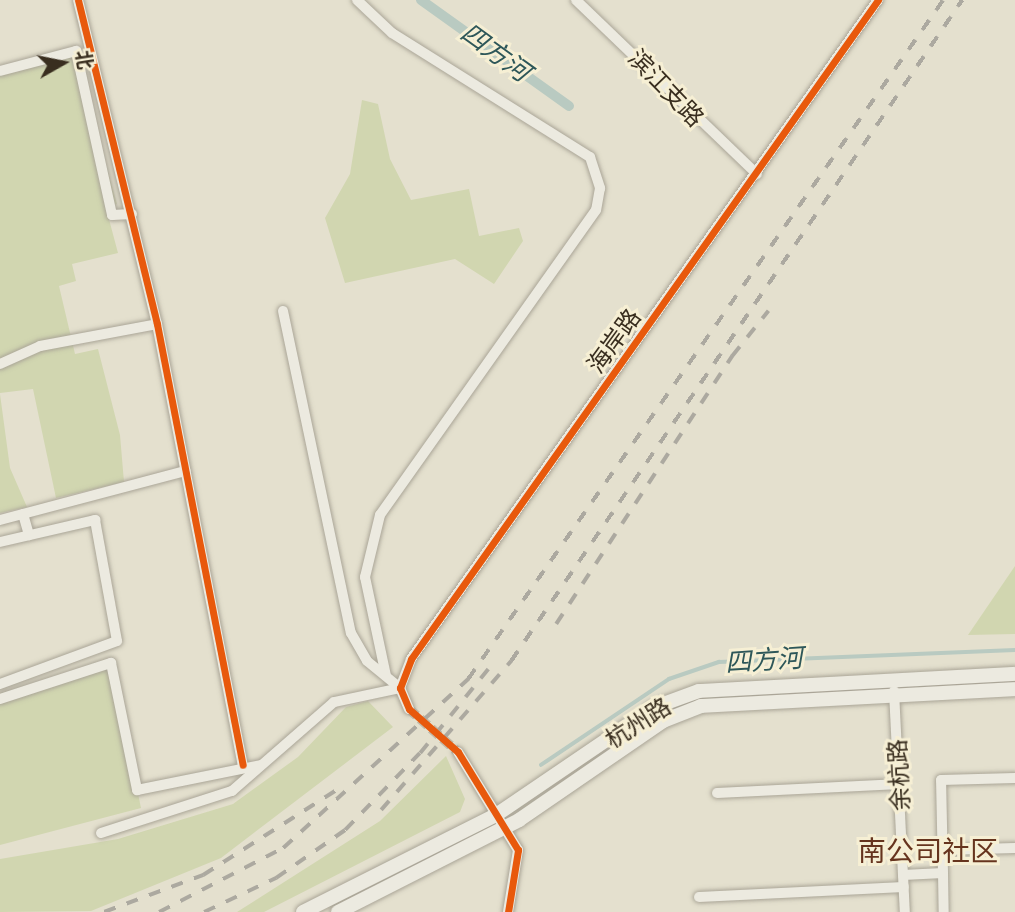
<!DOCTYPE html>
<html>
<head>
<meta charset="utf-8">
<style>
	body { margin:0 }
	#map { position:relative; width:1015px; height:912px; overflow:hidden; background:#e4e0ce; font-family:"Libre Baskerville","Noto Sans SC",serif }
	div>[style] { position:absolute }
	.green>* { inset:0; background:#d1d6b0 }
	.stream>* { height:3.5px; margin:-1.75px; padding:0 1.75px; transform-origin:1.75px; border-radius:1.75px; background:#b9cac1 }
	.canal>* { height:10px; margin:-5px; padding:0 5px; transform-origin:5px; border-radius:5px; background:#b9cac1 }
	.street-tunnel>* { height:10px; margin-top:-5px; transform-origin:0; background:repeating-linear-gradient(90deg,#c2bcab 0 10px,transparent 0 15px) }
	.roads { filter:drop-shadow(0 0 2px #aaa597) drop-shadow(0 0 2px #aaa597) }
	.street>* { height:10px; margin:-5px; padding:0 5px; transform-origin:5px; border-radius:5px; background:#eceae0 }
	.secondary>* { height:14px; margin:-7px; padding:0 7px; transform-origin:7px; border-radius:7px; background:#eceae0 }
	.rail>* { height:3.5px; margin-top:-1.75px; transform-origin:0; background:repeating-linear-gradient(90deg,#aca9a0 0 12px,transparent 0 24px) }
	.cycleway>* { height:7px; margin:-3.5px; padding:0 3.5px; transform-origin:3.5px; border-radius:3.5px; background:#e8590c }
	span { translate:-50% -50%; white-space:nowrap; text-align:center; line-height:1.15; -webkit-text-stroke:6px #f6efd4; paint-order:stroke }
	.street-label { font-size:24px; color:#392e1f }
	.water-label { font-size:26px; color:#2e5759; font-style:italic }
	.quarter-label { font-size:28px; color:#66341e }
	.north { position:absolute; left:28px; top:28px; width:70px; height:70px; -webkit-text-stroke:5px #f6efd4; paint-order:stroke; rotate:81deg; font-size:19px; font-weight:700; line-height:28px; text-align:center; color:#392e1f }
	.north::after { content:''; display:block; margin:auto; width:24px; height:32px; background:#392e1f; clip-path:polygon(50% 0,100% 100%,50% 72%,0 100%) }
</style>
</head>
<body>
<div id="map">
	<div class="green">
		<div style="clip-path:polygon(75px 54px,117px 204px,106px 208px,118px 253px,72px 264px,76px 281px,59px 286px,75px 354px,98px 349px,120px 435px,124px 482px,56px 498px,33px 389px,0 393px,0 72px)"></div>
		<div style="clip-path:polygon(362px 100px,378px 104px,390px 159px,411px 200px,469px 189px,479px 236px,519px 228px,523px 241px,494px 284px,455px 259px,345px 283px,325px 218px,350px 174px)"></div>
		<div style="clip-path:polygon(0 394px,10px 468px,27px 507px,0 513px)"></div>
		<div style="clip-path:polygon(1015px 566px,1015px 634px,968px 635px)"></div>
		<div style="clip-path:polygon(111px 663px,141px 808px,0 845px,0 693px)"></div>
		<div style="clip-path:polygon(368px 701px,393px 727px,221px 858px,91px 911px,0 912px,0 859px,118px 839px,233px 804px,298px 757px,346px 707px)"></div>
		<div style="clip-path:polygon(446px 756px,465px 799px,460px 812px,264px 912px,237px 912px,380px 821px)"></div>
	</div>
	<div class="stream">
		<div style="left:541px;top:765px;width:154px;rotate:-33.9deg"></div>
		<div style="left:669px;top:679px;width:53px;rotate:-18.8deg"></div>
		<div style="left:719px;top:662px;width:296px;rotate:-2.3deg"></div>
	</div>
	<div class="canal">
		<div style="left:421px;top:0;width:182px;rotate:35.6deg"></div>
	</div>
	<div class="street-tunnel">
		<div style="left:409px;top:709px;width:65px;rotate:41.3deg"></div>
	</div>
	<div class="roads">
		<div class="street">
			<div style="left:78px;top:0;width:333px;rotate:76.3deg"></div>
			<div style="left:157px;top:324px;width:449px;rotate:79deg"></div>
			<div style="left:357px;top:0;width:48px;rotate:43.3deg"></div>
			<div style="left:392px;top:33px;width:234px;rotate:32.1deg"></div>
			<div style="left:590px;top:157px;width:33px;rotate:72deg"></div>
			<div style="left:600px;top:188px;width:22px;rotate:100deg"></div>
			<div style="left:596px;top:210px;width:374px;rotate:125.3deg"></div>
			<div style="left:380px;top:515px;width:64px;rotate:103.6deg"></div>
			<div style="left:365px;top:577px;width:101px;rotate:78deg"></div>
			<div style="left:576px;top:0;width:251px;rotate:43.9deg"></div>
			<div style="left:0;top:71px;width:79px;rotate:-14.7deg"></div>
			<div style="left:76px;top:51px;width:168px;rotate:77.6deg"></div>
			<div style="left:112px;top:215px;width:20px;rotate:-3deg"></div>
			<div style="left:283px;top:311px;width:329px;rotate:78.1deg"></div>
			<div style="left:351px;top:633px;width:32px;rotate:60deg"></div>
			<div style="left:367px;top:661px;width:43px;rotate:39.3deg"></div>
			<div style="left:0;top:364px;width:44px;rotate:-24.2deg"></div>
			<div style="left:40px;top:346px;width:119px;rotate:-10.6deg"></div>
			<div style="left:23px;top:514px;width:22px;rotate:74deg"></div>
			<div style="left:0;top:520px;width:192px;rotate:-14.8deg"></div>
			<div style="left:0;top:542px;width:98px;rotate:-13deg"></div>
			<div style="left:95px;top:520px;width:123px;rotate:79.7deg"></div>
			<div style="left:117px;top:641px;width:125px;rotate:159.8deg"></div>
			<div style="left:894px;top:691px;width:221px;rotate:87.2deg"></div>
			<div style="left:0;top:699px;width:117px;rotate:-18deg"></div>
			<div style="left:111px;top:663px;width:130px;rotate:78.4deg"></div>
			<div style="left:137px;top:790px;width:126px;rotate:-11.4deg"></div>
			<div style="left:409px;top:709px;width:23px;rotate:-113deg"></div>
			<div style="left:400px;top:688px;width:31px;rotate:-69deg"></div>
			<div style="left:411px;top:659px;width:808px;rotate:-54.68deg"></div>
			<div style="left:458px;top:752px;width:115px;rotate:58.5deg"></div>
			<div style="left:518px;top:850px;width:63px;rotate:99.2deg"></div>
			<div style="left:717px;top:793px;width:183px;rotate:-2.8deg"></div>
			<div style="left:101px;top:833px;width:138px;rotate:-17.8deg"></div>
			<div style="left:232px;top:791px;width:135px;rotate:-41.1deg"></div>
			<div style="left:334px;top:702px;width:67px;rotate:-12deg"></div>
			<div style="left:943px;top:850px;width:72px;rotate:-1.6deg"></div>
			<div style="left:943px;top:873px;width:39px;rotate:89deg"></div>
			<div style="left:903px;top:875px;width:40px;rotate:-2.9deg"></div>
			<div style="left:943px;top:873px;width:93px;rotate:-91.2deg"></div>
			<div style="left:941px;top:780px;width:74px;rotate:-1.5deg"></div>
			<div style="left:699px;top:897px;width:205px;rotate:-2.8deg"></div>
		</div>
		<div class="secondary">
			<div style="left:303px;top:912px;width:216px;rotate:-26.7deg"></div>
			<div style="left:496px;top:815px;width:192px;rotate:-34.2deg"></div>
			<div style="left:655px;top:707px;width:47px;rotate:-20deg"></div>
			<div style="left:699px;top:691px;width:316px;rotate:-3.1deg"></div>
			<div style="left:338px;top:912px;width:203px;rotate:-26.9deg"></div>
			<div style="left:519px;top:820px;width:175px;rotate:-34.5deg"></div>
			<div style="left:663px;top:721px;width:41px;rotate:-21.5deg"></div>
			<div style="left:701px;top:706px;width:314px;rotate:-3.1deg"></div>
		</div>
	</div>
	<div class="rail">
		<div style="left:556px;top:624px;width:321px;rotate:-56.7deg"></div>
		<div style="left:732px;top:356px;width:58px;rotate:-51.3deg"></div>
		<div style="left:381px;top:810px;width:198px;rotate:-48.9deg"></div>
		<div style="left:511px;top:661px;width:800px;rotate:-55.69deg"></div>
		<div style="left:104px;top:912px;width:106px;rotate:-20.5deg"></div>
		<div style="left:203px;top:875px;width:160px;rotate:-32.5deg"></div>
		<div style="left:159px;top:912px;width:140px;rotate:-27.3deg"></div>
		<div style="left:283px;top:848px;width:251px;rotate:-42.4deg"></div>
		<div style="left:468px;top:679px;width:829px;rotate:-55.02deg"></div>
		<div style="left:204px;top:912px;width:80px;rotate:-25.3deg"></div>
		<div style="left:276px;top:878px;width:84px;rotate:-34.8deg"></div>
		<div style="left:345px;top:830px;width:107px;rotate:-45.8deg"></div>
		<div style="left:420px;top:753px;width:117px;rotate:-50.9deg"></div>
	</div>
	<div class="cycleway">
		<div style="left:78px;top:0;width:333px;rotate:76.3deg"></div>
		<div style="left:157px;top:324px;width:449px;rotate:79deg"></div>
		<div style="left:508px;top:912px;width:63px;rotate:-80.8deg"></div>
		<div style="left:518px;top:850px;width:115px;rotate:-121.5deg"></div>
		<div style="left:458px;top:752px;width:65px;rotate:-138.7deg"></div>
		<div style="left:409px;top:709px;width:23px;rotate:-113deg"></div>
		<div style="left:400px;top:688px;width:31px;rotate:-69deg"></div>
		<div style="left:411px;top:659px;width:808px;rotate:-54.68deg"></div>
	</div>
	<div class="street-label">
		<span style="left:666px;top:88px;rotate:46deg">滨江支路</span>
		<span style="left:614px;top:341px;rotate:-54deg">海岸路</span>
		<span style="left:638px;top:723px;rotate:-32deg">杭州路</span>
		<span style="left:899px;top:775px;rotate:-93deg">余杭路</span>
	</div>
	<div class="water-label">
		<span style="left:495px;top:53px;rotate:36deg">四方河</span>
		<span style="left:764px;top:661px;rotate:-4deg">四方河</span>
	</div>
	<div class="quarter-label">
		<span style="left:928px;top:852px">南公司社区</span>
	</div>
	<div class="north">北</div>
</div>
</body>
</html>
